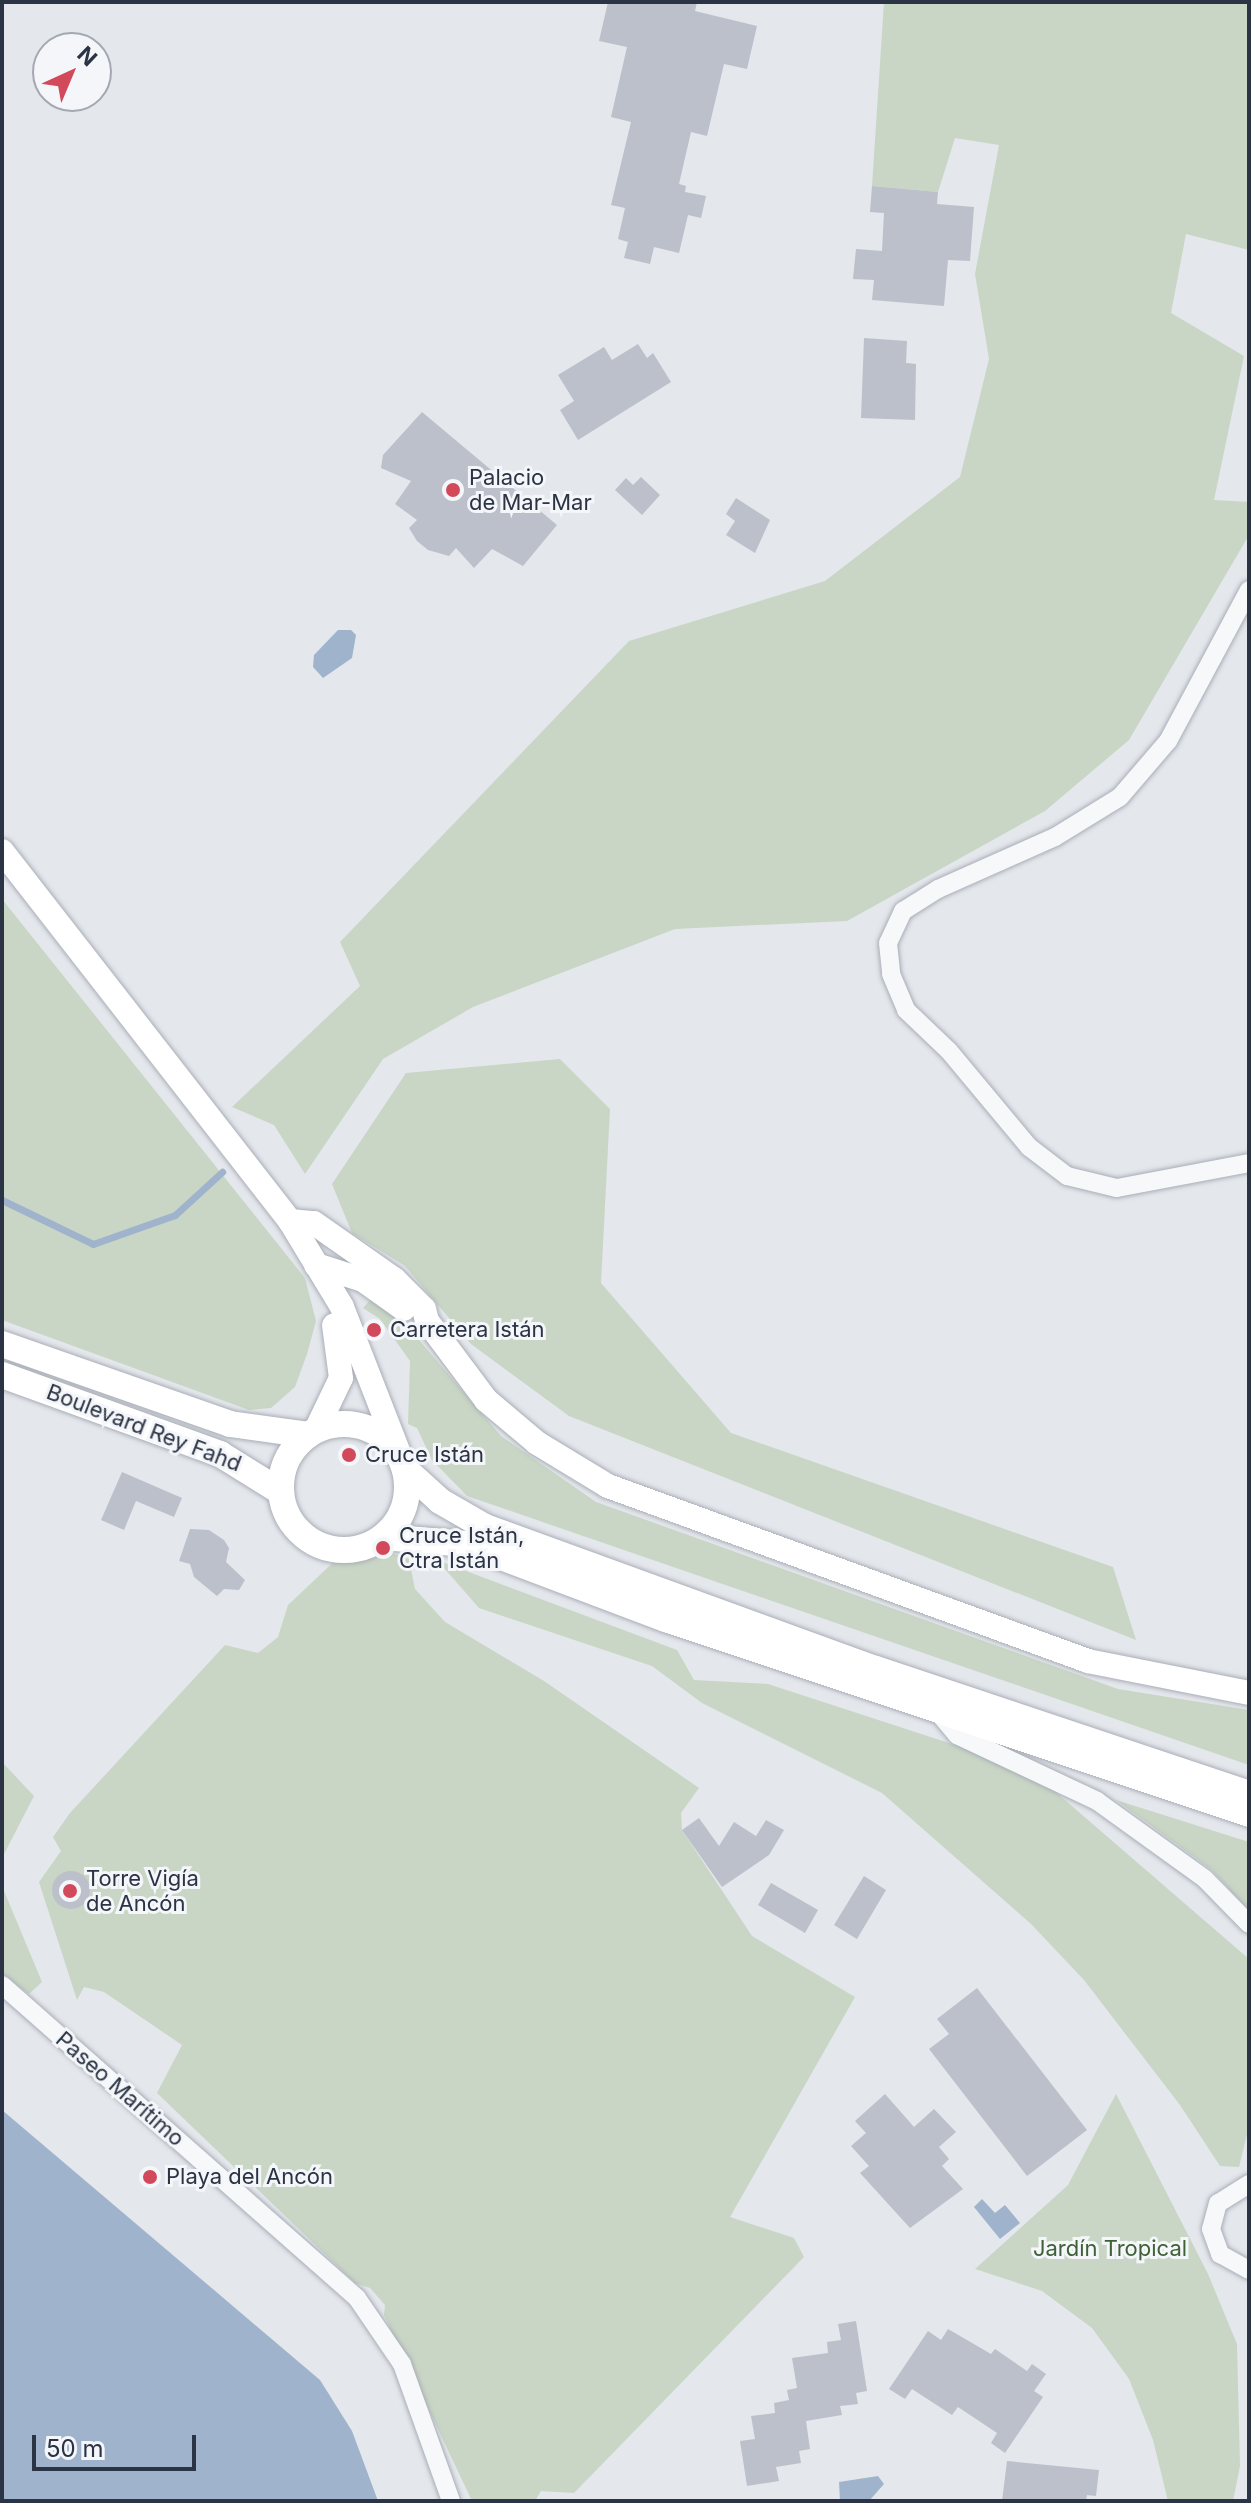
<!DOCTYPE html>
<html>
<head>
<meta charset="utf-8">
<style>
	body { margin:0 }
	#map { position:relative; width:1251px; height:2503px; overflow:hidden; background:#e4e7ec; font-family:Inter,sans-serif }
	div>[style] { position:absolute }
	.green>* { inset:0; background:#c9d6c5 }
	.water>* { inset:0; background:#9fb4cc }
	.stream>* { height:7px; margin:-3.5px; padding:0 3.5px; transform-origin:3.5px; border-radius:3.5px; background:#9fb4cc }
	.building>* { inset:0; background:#bbc0ca }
	.round { border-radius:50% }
	.roads { filter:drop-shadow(0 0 2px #a9aeb7) drop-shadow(0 0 2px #a9aeb7) }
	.street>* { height:18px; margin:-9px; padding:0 9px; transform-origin:9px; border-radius:9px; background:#f7f8fa }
	.secondary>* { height:24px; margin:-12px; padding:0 12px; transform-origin:12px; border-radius:12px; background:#fff }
	.primary>* { height:26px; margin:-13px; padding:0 13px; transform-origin:13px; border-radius:13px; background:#fff }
	.primary>.ring { margin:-13px; padding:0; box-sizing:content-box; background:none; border:26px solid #fff; border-radius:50% }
	.dots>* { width:22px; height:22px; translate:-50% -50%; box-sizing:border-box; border:4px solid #f4f6f9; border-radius:50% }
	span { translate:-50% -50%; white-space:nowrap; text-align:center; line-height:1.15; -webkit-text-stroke:6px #f4f6f9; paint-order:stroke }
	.poi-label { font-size:22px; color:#2b3445 }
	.left { translate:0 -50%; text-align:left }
	.street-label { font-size:22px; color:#2b3445 }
	.park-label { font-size:22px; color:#3f6138 }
	.frame { position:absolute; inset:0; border:4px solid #2b3445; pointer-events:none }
	.north { position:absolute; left:32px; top:32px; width:80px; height:80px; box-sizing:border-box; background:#f4f6f9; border:2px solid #a4a8b1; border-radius:50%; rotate:44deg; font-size:22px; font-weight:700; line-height:32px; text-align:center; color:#2b3445 }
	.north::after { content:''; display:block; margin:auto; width:28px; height:36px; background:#d1495b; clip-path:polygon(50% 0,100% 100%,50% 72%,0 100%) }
	.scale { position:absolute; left:32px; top:2435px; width:164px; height:36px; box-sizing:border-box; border:4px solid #2b3445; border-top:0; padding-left:10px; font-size:24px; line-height:28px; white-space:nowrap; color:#2b3445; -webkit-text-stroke:6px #f4f6f9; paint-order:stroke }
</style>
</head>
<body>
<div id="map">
	<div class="green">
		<div style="clip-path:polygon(884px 2px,1249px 2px,1249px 250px,1186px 234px,1171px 313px,1244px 356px,1214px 500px,1249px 502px,1249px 535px,1129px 740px,1045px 811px,847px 921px,675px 929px,473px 1007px,383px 1059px,305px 1174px,274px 1125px,232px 1107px,360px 986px,340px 942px,629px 641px,825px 581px,960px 477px,989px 359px,975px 274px,999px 145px,955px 138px,938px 192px,872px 186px)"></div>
		<div style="clip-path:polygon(2px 899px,305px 1278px,316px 1321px,307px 1354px,295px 1387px,271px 1408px,249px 1410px,2px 1320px)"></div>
		<div style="clip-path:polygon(560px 1059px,610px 1109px,601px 1283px,731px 1433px,1113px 1567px,1136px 1640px,569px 1416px,471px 1344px,405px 1266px,352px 1233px,332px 1184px,406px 1073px)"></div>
		<div style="clip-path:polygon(372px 1298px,414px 1334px,501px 1436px,596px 1502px,1118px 1689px,1249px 1710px,1249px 1765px,467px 1496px,432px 1460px,417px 1428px,408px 1424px,410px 1361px,380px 1319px,363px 1308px)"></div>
		<div style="clip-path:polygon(356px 1541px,409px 1559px,415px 1589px,445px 1622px,544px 1681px,699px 1788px,681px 1813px,682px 1830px,752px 1936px,855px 1997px,730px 2217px,794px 2238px,804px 2257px,574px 2493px,541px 2491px,535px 2501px,472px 2501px,384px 2315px,385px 2305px,370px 2288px,355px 2283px,157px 2093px,182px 2045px,104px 1992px,84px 1987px,77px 2000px,39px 1882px,61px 1851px,53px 1837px,70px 1813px,225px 1645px,258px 1653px,278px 1637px,288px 1605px)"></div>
		<div style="clip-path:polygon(437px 1560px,677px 1650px,694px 1680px,768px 1684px,1029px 1769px,1249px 1959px,1249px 2126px,1239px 2167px,1220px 2166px,1180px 2105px,1084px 1980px,1031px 1924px,882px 1793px,702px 1703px,652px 1666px,479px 1608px)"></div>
		<div style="clip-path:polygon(2px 1762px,34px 1796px,2px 1858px)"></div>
		<div style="clip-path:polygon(1116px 1800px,1249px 1842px,1249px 1911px,1212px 1870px)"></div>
		<div style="clip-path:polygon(2px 1886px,42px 1982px,29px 1994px,2px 1974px)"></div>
		<div style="clip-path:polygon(1116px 2094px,1208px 2274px,1237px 2344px,1240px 2466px,1233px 2501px,1168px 2501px,1153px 2440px,1129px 2379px,1092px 2328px,1042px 2291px,975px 2269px,1068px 2185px)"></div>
	</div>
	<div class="water">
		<div style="clip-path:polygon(338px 630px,351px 630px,356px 635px,352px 658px,323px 678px,313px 667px,314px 655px)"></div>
		<div style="clip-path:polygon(2px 2110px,320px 2380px,352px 2431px,378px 2501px,2px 2501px)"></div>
		<div style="clip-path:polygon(982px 2199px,995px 2213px,1005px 2205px,1020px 2223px,1000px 2239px,974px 2207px)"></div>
		<div style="clip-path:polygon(878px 2476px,884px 2484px,869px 2501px,840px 2501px,839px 2482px)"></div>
	</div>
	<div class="stream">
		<div style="left:2px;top:1200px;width:101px;rotate:25.8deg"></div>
		<div style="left:93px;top:1244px;width:87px;rotate:-19.5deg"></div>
		<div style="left:175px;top:1215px;width:64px;rotate:-42.5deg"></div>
	</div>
	<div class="building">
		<div style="clip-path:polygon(608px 2px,697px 2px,695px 11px,757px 26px,747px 69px,724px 64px,707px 136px,691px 132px,679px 184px,686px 186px,685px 192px,706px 196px,701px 218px,688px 215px,679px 253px,654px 247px,650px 264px,624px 258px,628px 242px,618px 239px,625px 208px,611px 205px,631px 122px,611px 117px,627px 47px,599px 41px)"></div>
		<div style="clip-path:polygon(872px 186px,938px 192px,937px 204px,974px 207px,970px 261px,948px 260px,944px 306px,872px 300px,874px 280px,853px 279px,856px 249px,882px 251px,884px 213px,870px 212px)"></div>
		<div style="clip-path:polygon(864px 338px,907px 341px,906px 363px,916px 364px,915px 420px,861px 418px)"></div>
		<div style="clip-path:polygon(638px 344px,647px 358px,653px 353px,671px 382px,578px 440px,560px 410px,574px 401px,558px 375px,604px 347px,612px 360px)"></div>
		<div style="clip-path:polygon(422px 412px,557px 525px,523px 566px,492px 549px,474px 568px,456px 548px,449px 556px,428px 550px,417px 541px,409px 528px,417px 520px,395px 504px,411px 481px,381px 468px,383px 455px)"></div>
		<div style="clip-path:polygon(641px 477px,660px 495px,642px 515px,615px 490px,626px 478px,633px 485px)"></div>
		<div style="clip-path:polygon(736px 498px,770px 520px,755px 553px,726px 535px,735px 521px,726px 514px)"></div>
		<div style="clip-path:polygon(122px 1472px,182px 1498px,174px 1517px,136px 1501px,124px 1530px,101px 1520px)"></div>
		<div style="clip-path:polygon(190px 1529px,209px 1530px,224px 1540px,229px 1548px,226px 1562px,245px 1580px,239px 1590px,224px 1589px,217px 1596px,194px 1577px,190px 1564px,179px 1561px)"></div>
		<div style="clip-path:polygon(699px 1818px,719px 1846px,734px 1822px,756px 1836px,766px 1820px,784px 1830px,769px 1855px,722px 1887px,682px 1830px)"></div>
		<div class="round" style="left:52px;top:1871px;width:38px;height:38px"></div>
		<div style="clip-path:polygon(864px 1876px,886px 1890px,857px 1939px,834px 1925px)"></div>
		<div style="clip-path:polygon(771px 1883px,818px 1910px,805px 1933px,758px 1905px)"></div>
		<div style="clip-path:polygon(977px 1988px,1087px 2130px,1027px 2176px,929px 2049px,949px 2034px,937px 2019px)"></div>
		<div style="clip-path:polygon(885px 2094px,914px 2127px,934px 2109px,956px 2132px,939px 2147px,949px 2159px,942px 2166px,963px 2189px,910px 2228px,860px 2173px,869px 2166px,851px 2146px,866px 2133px,855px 2121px)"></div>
		<div style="clip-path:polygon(856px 2321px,867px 2391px,856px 2393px,858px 2404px,840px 2406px,842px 2415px,806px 2421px,810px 2449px,799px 2451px,801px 2463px,776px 2467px,779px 2481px,747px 2486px,740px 2441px,755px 2439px,751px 2416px,775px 2413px,774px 2403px,789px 2400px,787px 2390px,797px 2388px,792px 2358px,828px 2353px,827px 2342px,841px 2340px,838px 2324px)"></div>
		<div style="clip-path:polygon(948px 2329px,991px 2354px,995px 2349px,1027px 2371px,1032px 2364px,1046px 2374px,1034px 2391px,1043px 2397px,1005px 2453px,991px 2443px,997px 2433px,958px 2407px,952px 2415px,912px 2389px,905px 2399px,889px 2389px,928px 2331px,941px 2340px)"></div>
		<div style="clip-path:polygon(1007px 2461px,1099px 2470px,1096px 2496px,1087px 2495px,1086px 2501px,1002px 2501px)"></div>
	</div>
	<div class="roads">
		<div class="street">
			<div style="left:1249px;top:590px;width:171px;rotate:118.2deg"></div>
			<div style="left:1168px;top:741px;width:74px;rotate:130.6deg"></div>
			<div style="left:1120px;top:797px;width:76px;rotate:148.4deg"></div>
			<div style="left:1055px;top:837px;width:128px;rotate:156deg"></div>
			<div style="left:938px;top:889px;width:41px;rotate:147.8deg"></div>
			<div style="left:903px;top:911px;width:35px;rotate:115deg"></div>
			<div style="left:888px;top:943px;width:31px;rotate:84deg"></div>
			<div style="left:891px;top:974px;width:39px;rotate:67deg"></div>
			<div style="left:906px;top:1010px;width:59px;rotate:43.6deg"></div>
			<div style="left:949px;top:1051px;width:125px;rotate:50.2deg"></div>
			<div style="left:1029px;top:1147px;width:48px;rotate:37.3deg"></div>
			<div style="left:1067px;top:1176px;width:51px;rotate:13.5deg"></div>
			<div style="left:1117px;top:1188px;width:134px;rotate:-10.7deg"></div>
			<div style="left:936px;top:1710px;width:33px;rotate:50deg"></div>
			<div style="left:957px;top:1735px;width:155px;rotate:25.2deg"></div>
			<div style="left:1097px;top:1801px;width:133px;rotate:35.8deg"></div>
			<div style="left:1205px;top:1879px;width:63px;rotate:45.6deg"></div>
			<div style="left:2px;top:1985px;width:473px;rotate:41.4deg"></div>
			<div style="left:357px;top:2298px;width:80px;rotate:55.7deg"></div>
			<div style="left:402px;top:2364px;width:145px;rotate:70.3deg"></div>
			<div style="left:1249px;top:2184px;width:36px;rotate:148deg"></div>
			<div style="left:1218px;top:2203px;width:27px;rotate:105deg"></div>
			<div style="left:1211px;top:2229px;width:27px;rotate:70deg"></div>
			<div style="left:1220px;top:2254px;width:33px;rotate:29deg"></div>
		</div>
		<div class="secondary">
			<div style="left:2px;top:851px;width:469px;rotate:52.1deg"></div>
			<div style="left:290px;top:1221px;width:100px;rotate:58.8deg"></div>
			<div style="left:342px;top:1307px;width:160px;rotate:68.7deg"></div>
			<div style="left:290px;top:1221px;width:24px;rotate:5deg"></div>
			<div style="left:314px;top:1223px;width:98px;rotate:35deg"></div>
			<div style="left:394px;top:1279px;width:42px;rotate:45deg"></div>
			<div style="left:424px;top:1309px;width:12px;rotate:76deg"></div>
			<div style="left:427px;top:1321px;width:99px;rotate:53.2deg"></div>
			<div style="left:486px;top:1400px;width:67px;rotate:40.1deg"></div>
			<div style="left:537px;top:1443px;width:83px;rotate:31.2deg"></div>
			<div style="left:608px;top:1486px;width:511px;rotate:20.03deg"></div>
			<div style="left:1088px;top:1661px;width:164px;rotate:11.2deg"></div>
			<div style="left:316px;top:1265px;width:49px;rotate:17.7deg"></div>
			<div style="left:363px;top:1280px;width:50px;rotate:35.3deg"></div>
			<div style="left:317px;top:1428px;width:55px;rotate:-64.4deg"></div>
			<div style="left:341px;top:1378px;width:53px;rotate:-97.5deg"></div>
		</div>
		<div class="primary">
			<div style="left:2px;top:1344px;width:242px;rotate:19.3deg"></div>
			<div style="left:230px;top:1424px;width:79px;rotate:8deg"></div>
			<div style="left:2px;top:1375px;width:232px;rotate:19.9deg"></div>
			<div style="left:220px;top:1454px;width:72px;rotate:31.9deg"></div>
			<div class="ring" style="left:281px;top:1424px;width:100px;height:100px"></div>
			<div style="left:405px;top:1469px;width:47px;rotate:42.4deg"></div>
			<div style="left:440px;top:1501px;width:52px;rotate:30deg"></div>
			<div style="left:485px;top:1527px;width:416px;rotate:20deg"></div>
			<div style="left:876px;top:1669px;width:393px;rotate:18.5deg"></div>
			<div style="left:383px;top:1537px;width:84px;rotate:4.8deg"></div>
			<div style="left:467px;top:1544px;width:213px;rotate:20.7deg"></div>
			<div style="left:666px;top:1619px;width:615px;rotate:18.49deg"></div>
		</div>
	</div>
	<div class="dots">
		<div style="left:453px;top:490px;background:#d1495b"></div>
		<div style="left:374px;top:1330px;background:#d1495b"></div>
		<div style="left:349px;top:1455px;background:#d1495b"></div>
		<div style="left:383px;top:1548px;background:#d1495b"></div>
		<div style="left:70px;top:1891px;background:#d1495b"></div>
		<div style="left:150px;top:2177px;background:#d1495b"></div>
	</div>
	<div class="poi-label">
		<span class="left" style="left:469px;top:490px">Palacio<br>de Mar-Mar</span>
		<span class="left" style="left:390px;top:1330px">Carretera Istán</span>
		<span class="left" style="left:365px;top:1455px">Cruce Istán</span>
		<span class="left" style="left:399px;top:1548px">Cruce Istán,<br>Ctra Istán</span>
		<span class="left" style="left:86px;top:1891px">Torre Vigía<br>de Ancón</span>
		<span class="left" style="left:166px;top:2177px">Playa del Ancón</span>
	</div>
	<div class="street-label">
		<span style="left:144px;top:1428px;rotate:21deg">Boulevard Rey Fahd</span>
		<span style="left:120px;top:2089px;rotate:41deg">Paseo Marítimo</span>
	</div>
	<div class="park-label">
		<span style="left:1110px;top:2249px">Jardín Tropical</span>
	</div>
	<div class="frame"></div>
	<div class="north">N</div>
	<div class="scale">50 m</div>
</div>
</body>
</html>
